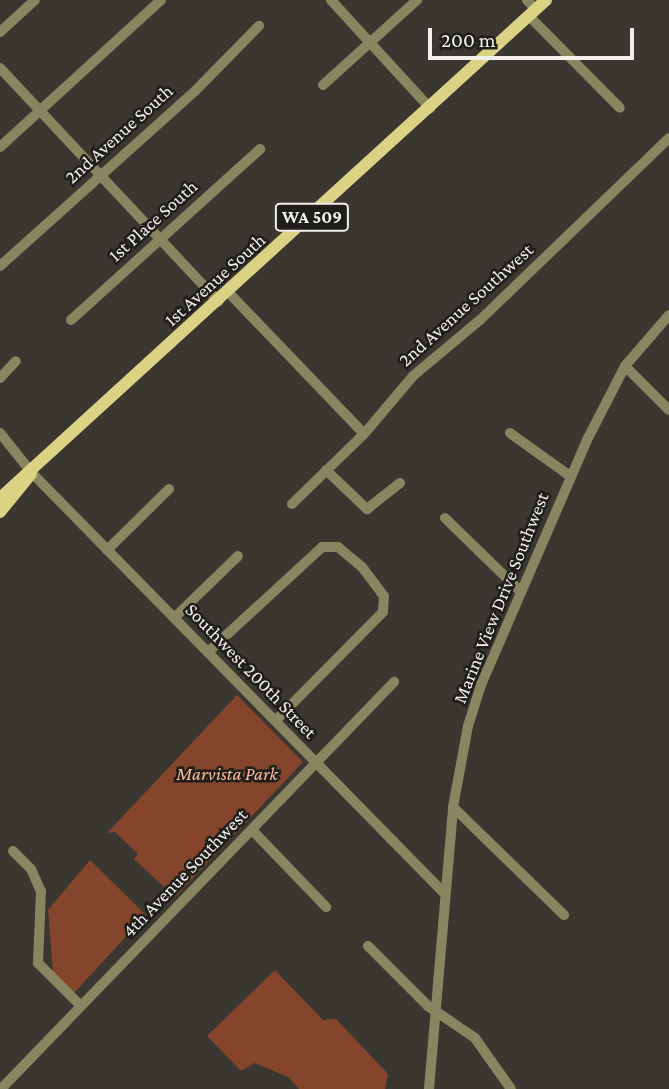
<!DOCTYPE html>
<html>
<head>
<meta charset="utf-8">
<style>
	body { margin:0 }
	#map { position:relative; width:669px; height:1089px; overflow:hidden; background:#3a3630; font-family:"Crimson Pro",serif }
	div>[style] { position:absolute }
	.green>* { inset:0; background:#84452c }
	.minor>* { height:10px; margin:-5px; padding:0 5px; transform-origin:5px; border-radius:5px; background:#898560 }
	.major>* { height:12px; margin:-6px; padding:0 6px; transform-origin:6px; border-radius:6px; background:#dcd284 }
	span { translate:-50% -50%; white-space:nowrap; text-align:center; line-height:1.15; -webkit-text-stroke:5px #1f1e1b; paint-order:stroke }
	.shield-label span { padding:2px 5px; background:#1f1e1b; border:2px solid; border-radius:5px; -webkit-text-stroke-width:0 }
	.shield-label { font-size:18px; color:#f2f0ec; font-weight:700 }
	.street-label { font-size:19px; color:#f2f0ec }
	.park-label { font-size:19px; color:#feb99f; font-style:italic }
	.scale { position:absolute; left:428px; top:28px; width:206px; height:32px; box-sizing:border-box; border:4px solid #f2f0ec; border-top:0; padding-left:9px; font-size:21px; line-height:24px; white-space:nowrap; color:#f2f0ec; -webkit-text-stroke:5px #1f1e1b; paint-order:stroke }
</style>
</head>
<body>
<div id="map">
	<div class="green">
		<div style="clip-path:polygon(237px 695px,303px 762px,175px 897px,134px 859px,138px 854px,115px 832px,107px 833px)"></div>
		<div style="clip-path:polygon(90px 860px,146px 915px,74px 993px,53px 972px,48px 910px)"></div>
		<div style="clip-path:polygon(275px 970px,323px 1020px,336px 1019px,388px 1074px,385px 1089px,299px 1089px,288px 1077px,255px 1063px,241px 1071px,207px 1036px)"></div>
	</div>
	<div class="minor">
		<div style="left:331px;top:0;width:147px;rotate:47.5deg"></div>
		<div style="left:527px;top:0;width:13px;rotate:48deg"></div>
		<div style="left:529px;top:16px;width:129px;rotate:45.3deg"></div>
		<div style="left:0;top:32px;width:47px;rotate:-42.4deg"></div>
		<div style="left:0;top:68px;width:320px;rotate:46.9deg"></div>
		<div style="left:323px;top:85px;width:127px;rotate:-42.1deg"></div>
		<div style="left:0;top:147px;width:218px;rotate:-42.4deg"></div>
		<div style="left:0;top:266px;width:263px;rotate:-41.9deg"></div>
		<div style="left:196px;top:90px;width:90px;rotate:-45.5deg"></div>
		<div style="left:229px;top:293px;width:195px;rotate:46.2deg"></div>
		<div style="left:71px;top:320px;width:255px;rotate:-42.1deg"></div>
		<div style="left:625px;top:366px;width:62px;rotate:45deg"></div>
		<div style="left:0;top:378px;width:23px;rotate:-47deg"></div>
		<div style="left:0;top:433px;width:51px;rotate:51.3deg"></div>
		<div style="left:32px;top:473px;width:588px;rotate:45.55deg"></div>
		<div style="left:510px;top:433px;width:74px;rotate:35.6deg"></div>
		<div style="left:326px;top:470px;width:57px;rotate:43.6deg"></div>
		<div style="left:367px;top:509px;width:42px;rotate:-38.2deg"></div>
		<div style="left:292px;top:504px;width:100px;rotate:-44.2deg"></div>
		<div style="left:364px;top:434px;width:76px;rotate:-49.8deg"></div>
		<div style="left:413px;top:376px;width:87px;rotate:-39.9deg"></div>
		<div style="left:480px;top:320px;width:262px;rotate:-43.9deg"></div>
		<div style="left:445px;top:518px;width:105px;rotate:44.2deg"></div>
		<div style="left:107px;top:550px;width:87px;rotate:-44.5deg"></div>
		<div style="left:174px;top:618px;width:89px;rotate:-44.1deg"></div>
		<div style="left:208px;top:652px;width:155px;rotate:-42.6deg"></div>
		<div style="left:322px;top:547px;width:16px"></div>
		<div style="left:338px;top:547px;width:31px;rotate:40deg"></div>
		<div style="left:362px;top:567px;width:36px;rotate:53deg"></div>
		<div style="left:384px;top:596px;width:16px;rotate:94deg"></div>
		<div style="left:383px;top:612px;width:152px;rotate:134.7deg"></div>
		<div style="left:453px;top:807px;width:155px;rotate:44.2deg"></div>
		<div style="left:252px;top:830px;width:107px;rotate:46.1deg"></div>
		<div style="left:13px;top:851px;width:25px;rotate:45deg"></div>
		<div style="left:31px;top:869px;width:24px;rotate:66deg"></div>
		<div style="left:41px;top:891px;width:72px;rotate:92.4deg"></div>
		<div style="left:38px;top:963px;width:59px;rotate:45deg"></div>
		<div style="left:368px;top:946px;width:85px;rotate:45deg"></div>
		<div style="left:428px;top:1006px;width:57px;rotate:34.2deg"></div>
		<div style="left:475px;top:1038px;width:62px;rotate:54.8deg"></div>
		<div style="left:1px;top:1089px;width:566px;rotate:-46deg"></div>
		<div style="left:429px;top:1089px;width:283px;rotate:-85.1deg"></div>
		<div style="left:453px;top:807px;width:82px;rotate:-79.5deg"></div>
		<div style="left:468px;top:726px;width:43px;rotate:-72.4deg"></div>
		<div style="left:481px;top:685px;width:267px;rotate:-66.6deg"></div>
		<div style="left:587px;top:440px;width:83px;rotate:-62.8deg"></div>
		<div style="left:625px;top:366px;width:67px;rotate:-49.2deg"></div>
	</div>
	<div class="major">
		<div style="left:0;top:498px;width:739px;rotate:-42.37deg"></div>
		<div style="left:0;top:512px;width:49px;rotate:-50.8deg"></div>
	</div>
	<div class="shield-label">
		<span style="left:312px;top:217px">WA 509</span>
	</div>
	<div class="street-label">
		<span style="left:119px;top:134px;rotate:-42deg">2nd Avenue South</span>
		<span style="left:153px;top:221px;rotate:-42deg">1st Place South</span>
		<span style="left:215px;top:280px;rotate:-42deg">1st Avenue South</span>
		<span style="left:466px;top:305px;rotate:-42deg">2nd Avenue Southwest</span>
		<span style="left:501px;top:598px;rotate:-68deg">Marine View Drive Southwest</span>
		<span style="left:251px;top:671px;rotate:46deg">Southwest 200th Street</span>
		<span style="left:185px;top:873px;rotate:-46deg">4th Avenue Southwest</span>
	</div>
	<div class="park-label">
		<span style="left:227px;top:774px">Marvista Park</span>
	</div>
	<div class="scale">200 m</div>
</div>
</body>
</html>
